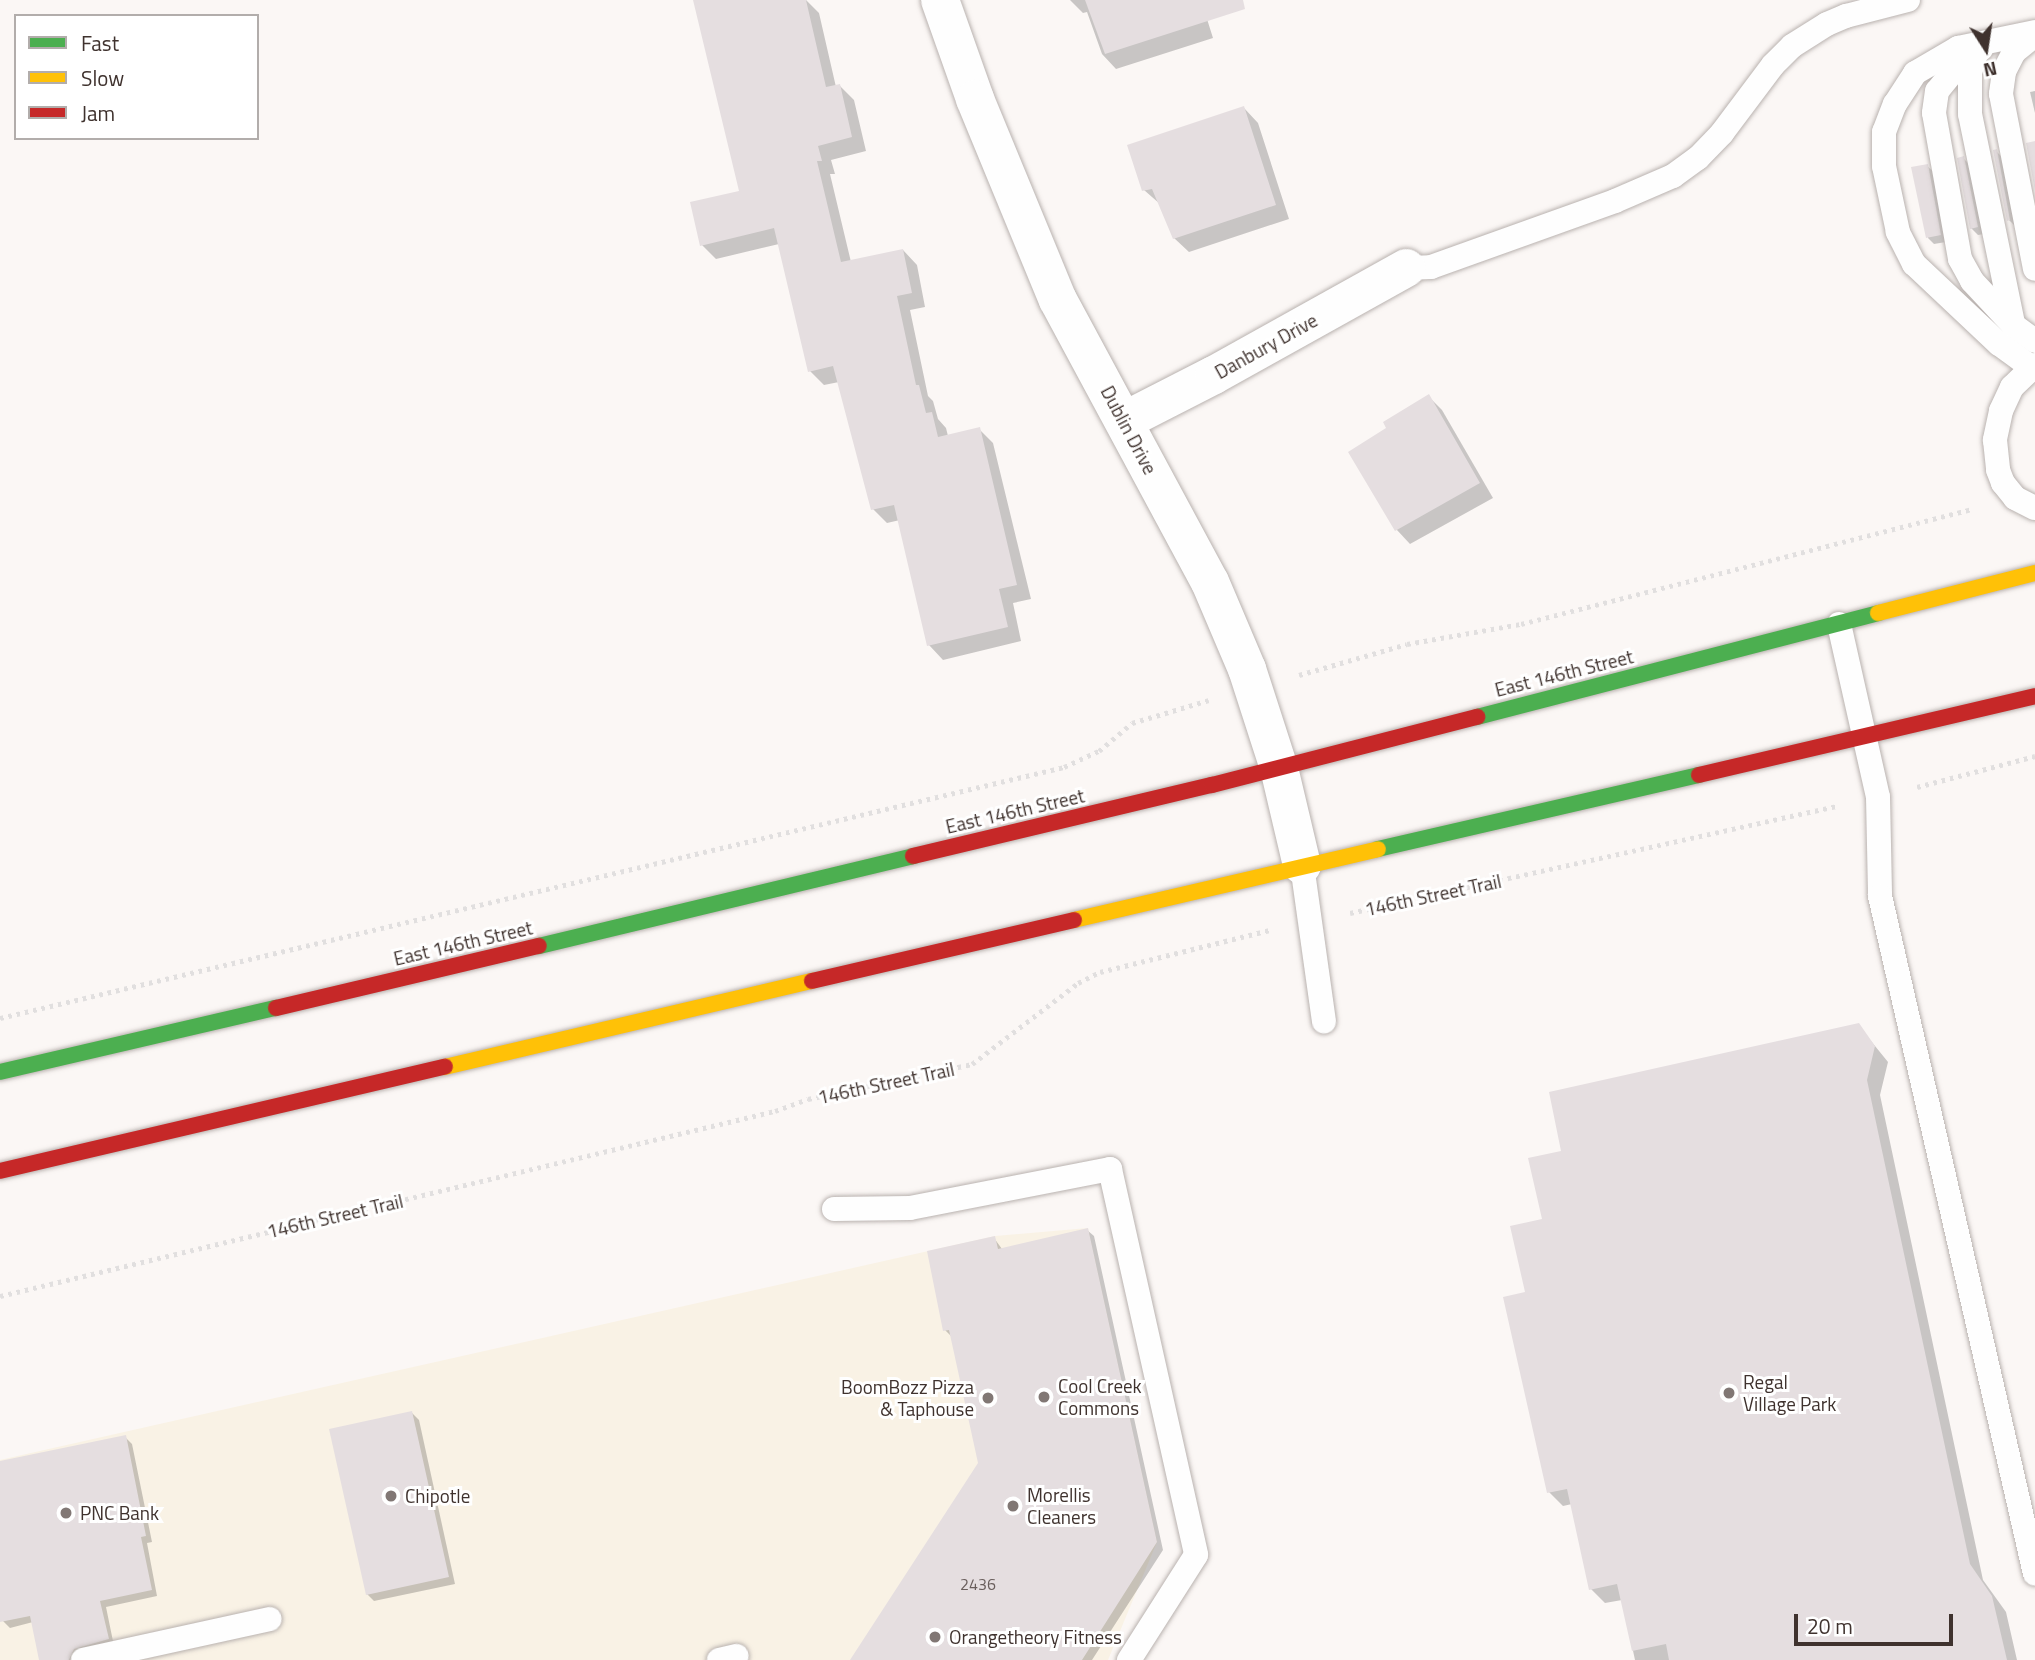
<!DOCTYPE html>
<html>
<head>
<meta charset="utf-8">
<style>
	body { margin:0 }
	#map { position:relative; width:2035px; height:1660px; overflow:hidden; background:#fbf7f5; font-family:"Titillium Web",sans-serif }
	div>[style] { position:absolute }
	.commercial>* { inset:0; background:#f9f2e5 }
	.shadow>* { inset:0; background:#0003 }
	.building>* { inset:0; background:#e5dee0 }
	.path>* { height:4.5px; margin-top:-2.25px; transform-origin:0; background:repeating-linear-gradient(90deg,#e1dfdf 0 3.5px,transparent 0 8.5px) }
	.roads { filter:drop-shadow(0 0 2px #b9b2af) drop-shadow(0 0 2px #b9b2af) }
	.lane>* { height:24px; margin:-12px; padding:0 12px; transform-origin:12px; border-radius:12px; background:#fefefe }
	.street>* { height:38px; margin:-19px; padding:0 19px; transform-origin:19px; border-radius:19px; background:#fefefe }
	.fast>* { height:16px; margin:-8px; padding:0 8px; transform-origin:8px; border-radius:8px; background:#4caf50 }
	.slow>* { height:16px; margin:-8px; padding:0 8px; transform-origin:8px; border-radius:8px; background:#ffc107 }
	.jam>* { height:16px; margin:-8px; padding:0 8px; transform-origin:8px; border-radius:8px; background:#c62828 }
	.dots>* { width:19px; height:19px; translate:-50% -50%; box-sizing:border-box; border:4px solid #fff; border-radius:50% }
	span { translate:-50% -50%; white-space:nowrap; text-align:center; line-height:1.15; -webkit-text-stroke:6px #fff; paint-order:stroke }
	.number-label { font-size:16px; color:#695e5c }
	.number-label span { -webkit-text-stroke-width:0 }
	.street-label { font-size:19px; color:#3f322e }
	.poi-label { font-size:19px; color:#3f322e }
	.left { translate:0 -50%; text-align:left }
	.right { translate:-100% -50%; text-align:right }
	.legend { position:absolute; left:14px; top:14px; width:245px; height:126px; box-sizing:border-box; background:#fff; border:2px solid #b2adab; margin:0; padding:9px 12px; list-style:none; font-size:21px; color:#3f322e }
	.legend li { display:flex; align-items:center; gap:14px; height:35px }
	.legend b { width:35px; border:2px solid #b2adab }
	.north { position:absolute; left:1951px; top:14px; width:70px; height:70px; -webkit-text-stroke:5px #fff; paint-order:stroke; rotate:168deg; font-size:19px; font-weight:700; line-height:28px; text-align:center; color:#3f322e }
	.north::after { content:''; display:block; margin:auto; width:24px; height:32px; background:#3f322e; clip-path:polygon(50% 0,100% 100%,50% 72%,0 100%) }
	.scale { position:absolute; left:1794px; top:1614px; width:159px; height:32px; box-sizing:border-box; border:4px solid #3f322e; border-top:0; padding-left:9px; font-size:21px; line-height:24px; white-space:nowrap; color:#3f322e; -webkit-text-stroke:5px #fff; paint-order:stroke }
</style>
</head>
<body>
<div id="map">
	<div class="commercial">
		<div style="clip-path:polygon(1088px 1228px,1157px 1542px,1108px 1660px,0 1660px,0 1460px,995px 1236px)"></div>
	</div>
	<div class="shadow">
		<div style="clip-path:polygon(714px 0,806px 0,819px 13px,836px 87px,840px 86px,854px 100px,866px 151px,831px 160px,835px 174px,830px 174px,851px 262px,903px 250px,917px 265px,925px 307px,910px 310px,928px 396px,933px 401px,938px 419px,946px 428px,948px 436px,979px 429px,993px 443px,1031px 599px,1013px 603px,1021px 641px,943px 660px,929px 645px,900px 520px,887px 523px,873px 509px,839px 382px,824px 385px,810px 371px,779px 244px,716px 259px,702px 245px,741px 192px)"></div>
		<div style="clip-path:polygon(1070px 0,1201px 0,1213px 38px,1116px 69px,1102px 54px,1087px 12px,1083px 13px)"></div>
		<div style="clip-path:polygon(2035px 91px,2035px 113px,2030px 92px)"></div>
		<div style="clip-path:polygon(1244px 108px,1258px 123px,1289px 219px,1189px 252px,1174px 238px,1160px 204px,1144px 190px)"></div>
		<div style="clip-path:polygon(1996px 151px,2003px 158px,2016px 227px,2009px 220px)"></div>
		<div style="clip-path:polygon(1963px 158px,1970px 165px,1984px 234px,1978px 235px,1971px 228px)"></div>
		<div style="clip-path:polygon(1927px 166px,1934px 172px,1946px 242px,1934px 244px,1928px 238px)"></div>
		<div style="clip-path:polygon(1428px 396px,1442px 410px,1493px 498px,1410px 544px,1396px 529px,1389px 429px)"></div>
		<div style="clip-path:polygon(1858px 1025px,1888px 1062px,1880px 1095px,1983px 1580px,2006px 1612px,2017px 1660px,1635px 1660px,1622px 1600px,1605px 1603px,1591px 1589px,1572px 1504px,1563px 1506px,1549px 1492px,1527px 1294px,1564px 1152px)"></div>
		<div style="clip-path:polygon(1087px 1230px,1094px 1236px,1163px 1550px,1092px 1660px,852px 1660px,980px 1463px,952px 1337px,945px 1330px,994px 1238px,1002px 1249px)"></div>
		<div style="clip-path:polygon(412px 1413px,419px 1420px,455px 1584px,374px 1601px,367px 1594px)"></div>
		<div style="clip-path:polygon(125px 1437px,132px 1444px,152px 1542px,147px 1543px,157px 1596px,106px 1607px,114px 1646px,78px 1660px,41px 1660px,33px 1622px,10px 1628px,3px 1621px,0 1607px,0 1463px)"></div>
	</div>
	<div class="building">
		<div style="clip-path:polygon(693px 0,806px 0,826px 87px,840px 84px,852px 137px,818px 146px,822px 161px,817px 161px,841px 262px,903px 249px,912px 293px,897px 296px,916px 385px,919px 385px,926px 413px,932px 412px,938px 437px,980px 427px,1017px 585px,999px 589px,1008px 627px,927px 646px,894px 505px,871px 510px,833px 366px,808px 372px,774px 228px,700px 246px,690px 202px,739px 191px)"></div>
		<div style="clip-path:polygon(1085px 0,1243px 0,1245px 9px,1105px 54px)"></div>
		<div style="clip-path:polygon(1244px 106px,1276px 205px,1173px 239px,1152px 189px,1142px 191px,1127px 145px)"></div>
		<div style="clip-path:polygon(2035px 141px,2035px 191px,2026px 143px)"></div>
		<div style="clip-path:polygon(1997px 149px,2010px 220px,2007px 221px,1993px 150px)"></div>
		<div style="clip-path:polygon(1964px 156px,1978px 227px,1970px 229px,1957px 158px)"></div>
		<div style="clip-path:polygon(1928px 164px,1941px 235px,1926px 238px,1911px 167px)"></div>
		<div style="clip-path:polygon(1429px 394px,1480px 483px,1395px 531px,1348px 452px,1386px 428px,1383px 422px)"></div>
		<div style="clip-path:polygon(1859px 1023px,1875px 1046px,1867px 1080px,1970px 1564px,1992px 1596px,2007px 1660px,1669px 1660px,1666px 1644px,1632px 1651px,1617px 1584px,1589px 1590px,1567px 1489px,1547px 1493px,1503px 1297px,1525px 1292px,1510px 1226px,1542px 1219px,1528px 1158px,1561px 1151px,1549px 1092px)"></div>
		<div style="clip-path:polygon(1088px 1228px,1157px 1542px,1082px 1660px,850px 1660px,978px 1463px,949px 1330px,943px 1331px,927px 1251px,995px 1236px,998px 1249px)"></div>
		<div style="clip-path:polygon(412px 1411px,449px 1577px,366px 1595px,329px 1429px)"></div>
		<div style="clip-path:polygon(126px 1435px,146px 1536px,141px 1537px,152px 1590px,100px 1601px,109px 1639px,74px 1649px,69px 1660px,39px 1660px,30px 1616px,0 1622px,0 1461px)"></div>
	</div>
	<div class="path">
		<div style="left:1299px;top:675px;width:112px;rotate:-16deg"></div>
		<div style="left:1407px;top:644px;width:116px;rotate:-10deg"></div>
		<div style="left:1521px;top:624px;width:466px;rotate:-14.3deg"></div>
		<div style="left:1917px;top:787px;width:122px;rotate:-14.7deg"></div>
		<div style="left:1350px;top:913px;width:499px;rotate:-12.4deg"></div>
		<div style="left:0;top:1018px;width:1093px;rotate:-13.27deg"></div>
		<div style="left:1064px;top:767px;width:38px;rotate:-25deg"></div>
		<div style="left:1099px;top:751px;width:43px;rotate:-40.3deg"></div>
		<div style="left:1132px;top:723px;width:80px;rotate:-16.6deg"></div>
		<div style="left:0;top:1296px;width:797px;rotate:-13.43deg"></div>
		<div style="left:775px;top:1111px;width:35px;rotate:-20deg"></div>
		<div style="left:808px;top:1099px;width:168px;rotate:-12deg"></div>
		<div style="left:972px;top:1064px;width:133px;rotate:-37.4deg"></div>
		<div style="left:1078px;top:983px;width:25px;rotate:-27deg"></div>
		<div style="left:1100px;top:972px;width:175px;rotate:-13.9deg"></div>
	</div>
	<div class="roads">
		<div class="lane">
			<div style="left:2035px;top:35px;width:27px;rotate:141deg"></div>
			<div style="left:2014px;top:52px;width:22px;rotate:117deg"></div>
			<div style="left:2004px;top:72px;width:22px;rotate:98deg"></div>
			<div style="left:2001px;top:94px;width:178px;rotate:79deg"></div>
			<div style="left:1981px;top:49px;width:6px;rotate:141deg"></div>
			<div style="left:1976px;top:53px;width:21px;rotate:107deg"></div>
			<div style="left:1970px;top:73px;width:41px;rotate:90deg"></div>
			<div style="left:1970px;top:114px;width:213px;rotate:78.4deg"></div>
			<div style="left:1976px;top:53px;width:26px;rotate:143deg"></div>
			<div style="left:1955px;top:69px;width:28px;rotate:129deg"></div>
			<div style="left:1937px;top:91px;width:22px;rotate:98deg"></div>
			<div style="left:1934px;top:113px;width:148px;rotate:79.9deg"></div>
			<div style="left:1960px;top:259px;width:25px;rotate:61deg"></div>
			<div style="left:1972px;top:281px;width:60px;rotate:47deg"></div>
			<div style="left:2013px;top:325px;width:27px;rotate:36deg"></div>
			<div style="left:1406px;top:268px;width:25px;rotate:-2deg"></div>
			<div style="left:1431px;top:267px;width:195px;rotate:-19.7deg"></div>
			<div style="left:1615px;top:201px;width:63px;rotate:-23.3deg"></div>
			<div style="left:1673px;top:176px;width:31px;rotate:-36deg"></div>
			<div style="left:1698px;top:158px;width:35px;rotate:-46deg"></div>
			<div style="left:1722px;top:133px;width:85px;rotate:-53.1deg"></div>
			<div style="left:1773px;top:65px;width:27px;rotate:-45deg"></div>
			<div style="left:1792px;top:46px;width:41px;rotate:-32.2deg"></div>
			<div style="left:1827px;top:24px;width:21px;rotate:-23deg"></div>
			<div style="left:1846px;top:16px;width:64px;rotate:-14.5deg"></div>
			<div style="left:2035px;top:365px;width:32px;rotate:136deg"></div>
			<div style="left:2012px;top:387px;width:26px;rotate:115deg"></div>
			<div style="left:2001px;top:411px;width:30px;rotate:102deg"></div>
			<div style="left:1995px;top:440px;width:30px;rotate:84deg"></div>
			<div style="left:1998px;top:470px;width:14px;rotate:69deg"></div>
			<div style="left:2003px;top:483px;width:19px;rotate:51deg"></div>
			<div style="left:2015px;top:498px;width:22px;rotate:27deg"></div>
			<div style="left:2031px;top:367px;width:39px;rotate:-144deg"></div>
			<div style="left:1999px;top:344px;width:117px;rotate:-136.7deg"></div>
			<div style="left:1914px;top:264px;width:36px;rotate:-117deg"></div>
			<div style="left:1898px;top:232px;width:67px;rotate:-102deg"></div>
			<div style="left:1884px;top:166px;width:34px;rotate:-90deg"></div>
			<div style="left:1884px;top:132px;width:30px;rotate:-69deg"></div>
			<div style="left:1895px;top:104px;width:37px;rotate:-57deg"></div>
			<div style="left:1915px;top:73px;width:50px;rotate:-30.2deg"></div>
			<div style="left:1958px;top:48px;width:79px;rotate:-11.7deg"></div>
			<div style="left:1839px;top:624px;width:177px;rotate:77.3deg"></div>
			<div style="left:1878px;top:797px;width:99px;rotate:88.8deg"></div>
			<div style="left:1880px;top:896px;width:695px;rotate:77.12deg"></div>
			<div style="left:1302px;top:865px;width:158px;rotate:82deg"></div>
			<div style="left:834px;top:1209px;width:76px;rotate:-0.8deg"></div>
			<div style="left:910px;top:1208px;width:204px;rotate:-11deg"></div>
			<div style="left:1110px;top:1169px;width:395px;rotate:77.4deg"></div>
			<div style="left:1196px;top:1555px;width:125px;rotate:122.5deg"></div>
			<div style="left:83px;top:1660px;width:191px;rotate:-12.4deg"></div>
			<div style="left:719px;top:1660px;width:18px;rotate:-13deg"></div>
		</div>
		<div class="street">
			<div style="left:940px;top:0;width:105px;rotate:70.5deg"></div>
			<div style="left:975px;top:99px;width:217px;rotate:67.6deg"></div>
			<div style="left:1058px;top:300px;width:320px;rotate:61.7deg"></div>
			<div style="left:1210px;top:582px;width:95px;rotate:67deg"></div>
			<div style="left:1247px;top:669px;width:104px;rotate:72.1deg"></div>
			<div style="left:1279px;top:768px;width:100px;rotate:76.7deg"></div>
			<div style="left:1124px;top:421px;width:101px;rotate:-27.1deg"></div>
			<div style="left:1214px;top:375px;width:220px;rotate:-29.1deg"></div>
		</div>
		<div class="fast">
			<div style="left:1477px;top:717px;width:414px;rotate:-14.5deg"></div>
			<div style="left:1378px;top:849px;width:329px;rotate:-13deg"></div>
			<div style="left:539px;top:946px;width:385px;rotate:-13.5deg"></div>
			<div style="left:0;top:1072px;width:283px;rotate:-13.1deg"></div>
		</div>
		<div class="slow">
			<div style="left:1878px;top:613px;width:162px;rotate:-14.3deg"></div>
			<div style="left:1074px;top:920px;width:312px;rotate:-13.1deg"></div>
			<div style="left:445px;top:1067px;width:377px;rotate:-13.2deg"></div>
		</div>
		<div class="jam">
			<div style="left:1699px;top:775px;width:345px;rotate:-13.2deg"></div>
			<div style="left:913px;top:856px;width:307px;rotate:-13.4deg"></div>
			<div style="left:1212px;top:785px;width:274px;rotate:-14.4deg"></div>
			<div style="left:812px;top:981px;width:269px;rotate:-13.1deg"></div>
			<div style="left:276px;top:1008px;width:270px;rotate:-13.3deg"></div>
			<div style="left:0;top:1171px;width:457px;rotate:-13.2deg"></div>
		</div>
	</div>
	<div class="dots">
		<div style="left:1729px;top:1393px;background:#817774"></div>
		<div style="left:1044px;top:1397px;background:#817774"></div>
		<div style="left:988px;top:1398px;background:#817774"></div>
		<div style="left:391px;top:1496px;background:#817774"></div>
		<div style="left:1013px;top:1506px;background:#817774"></div>
		<div style="left:66px;top:1513px;background:#817774"></div>
		<div style="left:935px;top:1637px;background:#817774"></div>
	</div>
	<div class="number-label">
		<span style="left:978px;top:1584px">2436</span>
	</div>
	<div class="street-label">
		<span style="left:1266px;top:346px;rotate:-29deg">Danbury Drive</span>
		<span style="left:1129px;top:430px;rotate:62deg">Dublin Drive</span>
		<span style="left:1564px;top:673px;rotate:-14deg">East 146th Street</span>
		<span style="left:1015px;top:811px;rotate:-13deg">East 146th Street</span>
		<span style="left:1433px;top:895px;rotate:-12deg">146th Street Trail</span>
		<span style="left:463px;top:943px;rotate:-13deg">East 146th Street</span>
		<span style="left:886px;top:1083px;rotate:-12deg">146th Street Trail</span>
		<span style="left:335px;top:1216px;rotate:-13deg">146th Street Trail</span>
	</div>
	<div class="poi-label">
		<span class="left" style="left:1743px;top:1393px">Regal<br>Village Park</span>
		<span class="left" style="left:1058px;top:1397px">Cool Creek<br>Commons</span>
		<span class="right" style="left:974px;top:1398px">BoomBozz Pizza<br>&amp; Taphouse</span>
		<span class="left" style="left:1027px;top:1506px">Morellis<br>Cleaners</span>
		<span class="left" style="left:405px;top:1496px">Chipotle</span>
		<span class="left" style="left:80px;top:1513px">PNC Bank</span>
		<span class="left" style="left:949px;top:1637px">Orangetheory Fitness</span>
	</div>
	<ul class="legend">
	<li><b style="height:9px;background:#4caf50"></b>Fast</li>
	<li><b style="height:9px;background:#ffc107"></b>Slow</li>
	<li><b style="height:9px;background:#c62828"></b>Jam</li>
	</ul>
	<div class="north">N</div>
	<div class="scale">20 m</div>
</div>
</body>
</html>
